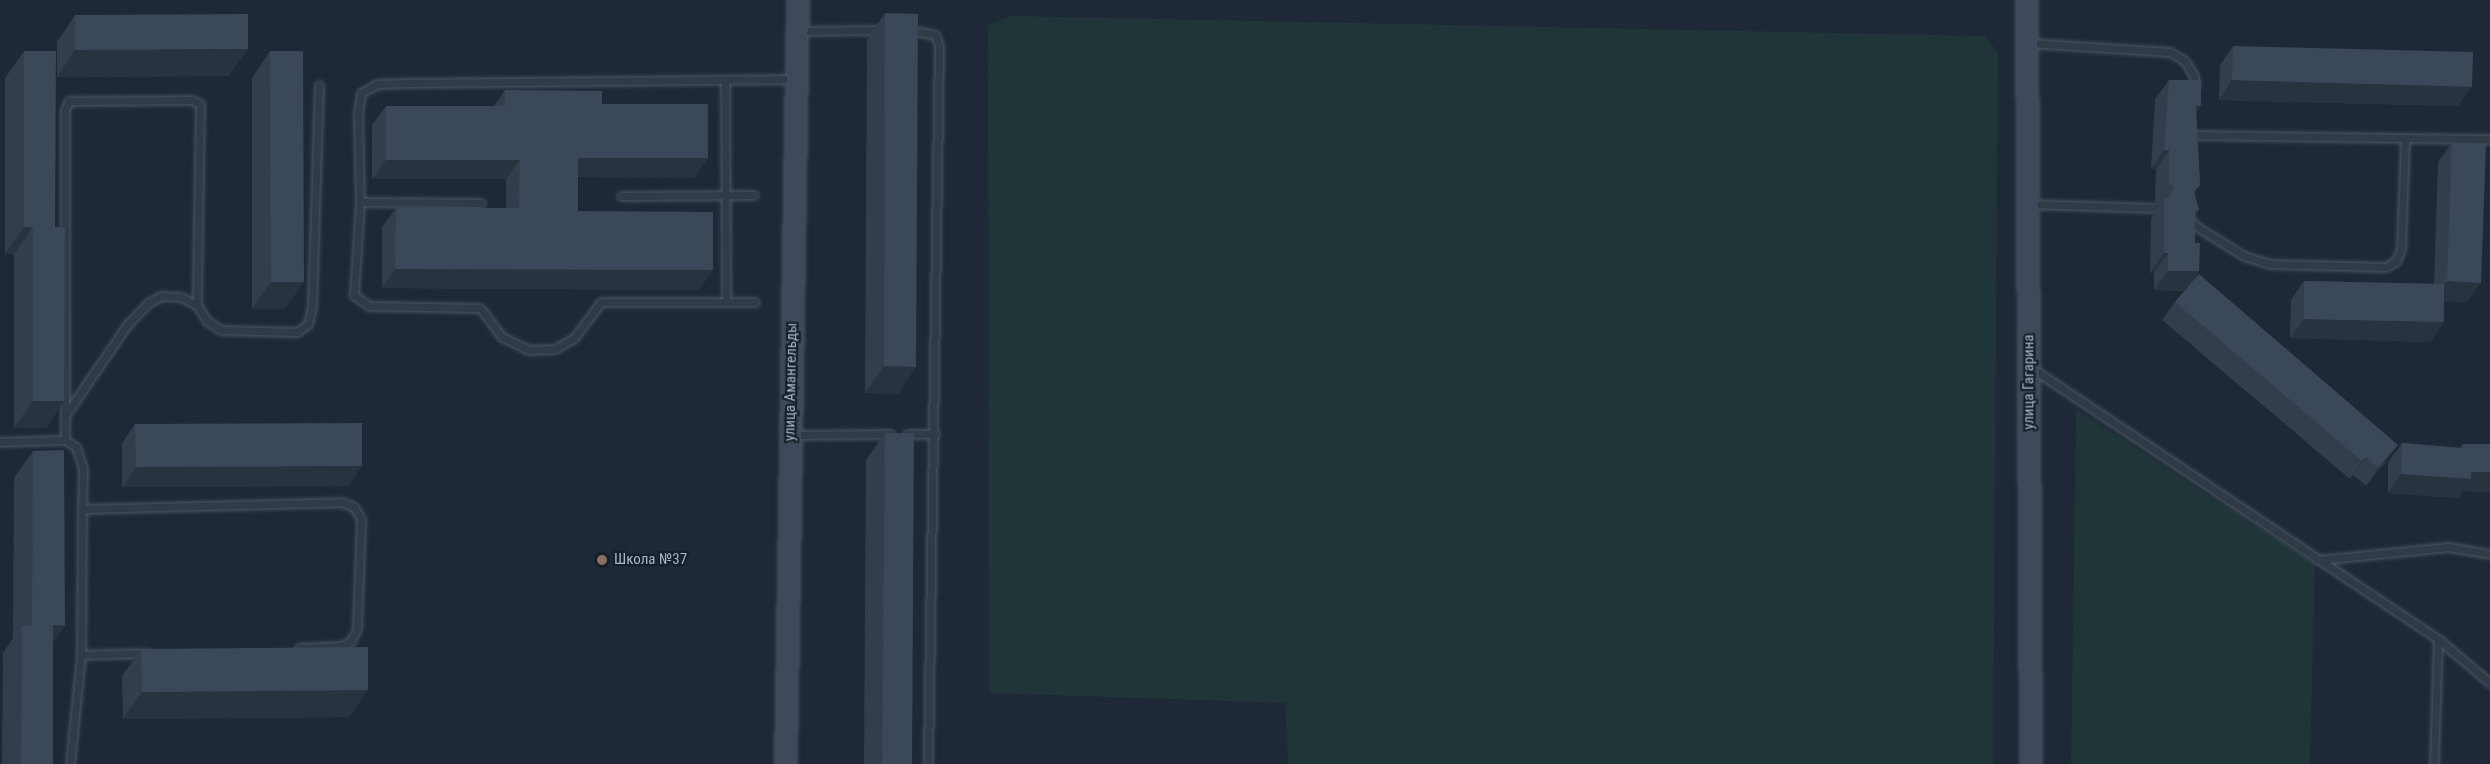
<!DOCTYPE html>
<html>
<head>
<meta charset="utf-8">
<style>
	body { margin:0 }
	#map { position:relative; width:2490px; height:764px; overflow:hidden; background:#1e2837; font-family:"Roboto Condensed",sans-serif }
	div>[style] { position:absolute }
	.green>* { inset:0; background:#1f3538 }
	.roads { filter:drop-shadow(0 0 2px #4c5563) drop-shadow(0 0 2px #4c5563) }
	.lane>* { height:7px; margin:-3.5px; padding:0 3.5px; transform-origin:3.5px; border-radius:3.5px; background:#313a47 }
	.secondary>* { height:20px; margin:-10px; padding:0 10px; transform-origin:10px; border-radius:10px; background:#3f495b }
	.wall>* { inset:0; background:#333e4d }
	.shaded-wall>* { inset:0; background:#29323f }
	.building>* { inset:0; background:#3b485a }
	.dots>* { width:16px; height:16px; translate:-50% -50%; box-sizing:border-box; border:3px solid #171f2c; border-radius:50% }
	span { translate:-50% -50%; white-space:nowrap; text-align:center; line-height:1.15; -webkit-text-stroke:4.5px #171f2c; paint-order:stroke }
	.street-label { font-size:15px; color:#abb5c5 }
	.poi-label { font-size:15px; color:#abb5c5 }
	.left { translate:0 -50%; text-align:left }
</style>
</head>
<body>
<div id="map">
	<div class="green">
		<div style="clip-path:polygon(1011px 16px,1985px 36px,1998px 53px,1993px 764px,1288px 764px,1285px 703px,989px 693px,988px 25px)"></div>
		<div style="clip-path:polygon(2076px 409px,2315px 564px,2310px 764px,2071px 764px)"></div>
	</div>
	<div class="roads">
		<div class="lane">
			<div style="left:910px;top:30px;width:25px;rotate:11deg"></div>
			<div style="left:935px;top:35px;width:11px;rotate:68deg"></div>
			<div style="left:939px;top:45px;width:719px;rotate:90.88deg"></div>
			<div style="left:799px;top:31px;width:82px;rotate:-0.7deg"></div>
			<div style="left:2029px;top:43px;width:141px;rotate:3.7deg"></div>
			<div style="left:2170px;top:52px;width:17px;rotate:31deg"></div>
			<div style="left:2185px;top:61px;width:17px;rotate:59deg"></div>
			<div style="left:2194px;top:76px;width:11px;rotate:85deg"></div>
			<div style="left:725px;top:80px;width:222px;rotate:89.7deg"></div>
			<div style="left:726px;top:302px;width:125px;rotate:180deg"></div>
			<div style="left:601px;top:302px;width:45px;rotate:126.9deg"></div>
			<div style="left:574px;top:338px;width:22px;rotate:150deg"></div>
			<div style="left:555px;top:349px;width:26px;rotate:178deg"></div>
			<div style="left:529px;top:350px;width:30px;rotate:-154deg"></div>
			<div style="left:502px;top:337px;width:36px;rotate:-127deg"></div>
			<div style="left:480px;top:308px;width:111px;rotate:-179deg"></div>
			<div style="left:369px;top:306px;width:19px;rotate:-144deg"></div>
			<div style="left:354px;top:295px;width:93px;rotate:-86.3deg"></div>
			<div style="left:360px;top:202px;width:88px;rotate:-91.3deg"></div>
			<div style="left:358px;top:114px;width:21px;rotate:-82deg"></div>
			<div style="left:361px;top:93px;width:18px;rotate:-29deg"></div>
			<div style="left:377px;top:84px;width:38px;rotate:-2deg"></div>
			<div style="left:415px;top:83px;width:381px;rotate:-0.6deg"></div>
			<div style="left:2196px;top:135px;width:294px;rotate:0.8deg"></div>
			<div style="left:621px;top:196px;width:133px;rotate:-0.4deg"></div>
			<div style="left:360px;top:202px;width:121px;rotate:0.5deg"></div>
			<div style="left:2029px;top:204px;width:126px;rotate:1.8deg"></div>
			<div style="left:2190px;top:218px;width:8px;rotate:60deg"></div>
			<div style="left:2194px;top:225px;width:59px;rotate:31.8deg"></div>
			<div style="left:2244px;top:256px;width:27px;rotate:17deg"></div>
			<div style="left:2270px;top:264px;width:116px;rotate:1.5deg"></div>
			<div style="left:2386px;top:267px;width:12px;rotate:-31deg"></div>
			<div style="left:2396px;top:261px;width:13px;rotate:-67deg"></div>
			<div style="left:2401px;top:249px;width:110px;rotate:-87.9deg"></div>
			<div style="left:726px;top:302px;width:29px"></div>
			<div style="left:2033px;top:369px;width:487px;rotate:33.7deg"></div>
			<div style="left:2438px;top:639px;width:68px;rotate:40.2deg"></div>
			<div style="left:67px;top:413px;width:107px;rotate:-55.7deg"></div>
			<div style="left:127px;top:325px;width:30px;rotate:-46deg"></div>
			<div style="left:148px;top:303px;width:15px;rotate:-28deg"></div>
			<div style="left:161px;top:296px;width:20px;rotate:3deg"></div>
			<div style="left:181px;top:297px;width:18px;rotate:27deg"></div>
			<div style="left:907px;top:434px;width:28px"></div>
			<div style="left:793px;top:435px;width:97px;rotate:-0.6deg"></div>
			<div style="left:65px;top:440px;width:13px;rotate:32deg"></div>
			<div style="left:76px;top:447px;width:23px;rotate:72deg"></div>
			<div style="left:83px;top:469px;width:40px;rotate:91.4deg"></div>
			<div style="left:82px;top:509px;width:260px;rotate:-1.5deg"></div>
			<div style="left:342px;top:502px;width:13px;rotate:23deg"></div>
			<div style="left:354px;top:507px;width:14px;rotate:60deg"></div>
			<div style="left:361px;top:519px;width:110px;rotate:92.1deg"></div>
			<div style="left:357px;top:629px;width:13px;rotate:117deg"></div>
			<div style="left:351px;top:641px;width:10px;rotate:151deg"></div>
			<div style="left:342px;top:646px;width:43px;rotate:177.3deg"></div>
			<div style="left:0;top:442px;width:65px;rotate:-1.8deg"></div>
			<div style="left:65px;top:440px;width:330px;rotate:-90deg"></div>
			<div style="left:65px;top:110px;width:10px;rotate:-66deg"></div>
			<div style="left:69px;top:101px;width:123px;rotate:-0.5deg"></div>
			<div style="left:192px;top:100px;width:9px;rotate:27deg"></div>
			<div style="left:200px;top:104px;width:201px;rotate:90.9deg"></div>
			<div style="left:197px;top:305px;width:19px;rotate:58deg"></div>
			<div style="left:207px;top:321px;width:17px;rotate:33deg"></div>
			<div style="left:221px;top:330px;width:76px;rotate:1.5deg"></div>
			<div style="left:297px;top:332px;width:14px;rotate:-36deg"></div>
			<div style="left:308px;top:324px;width:17px;rotate:-77deg"></div>
			<div style="left:312px;top:307px;width:222px;rotate:-88.2deg"></div>
			<div style="left:2318px;top:560px;width:131px;rotate:-5.7deg"></div>
			<div style="left:2448px;top:547px;width:43px;rotate:9.5deg"></div>
			<div style="left:81px;top:655px;width:146px;rotate:-89.6deg"></div>
			<div style="left:70px;top:764px;width:110px;rotate:-84.2deg"></div>
			<div style="left:81px;top:655px;width:66px;rotate:-1.7deg"></div>
			<div style="left:2434px;top:764px;width:125px;rotate:-88.2deg"></div>
		</div>
		<div class="secondary">
			<div style="left:2027px;top:0;width:764px;rotate:89.7deg"></div>
			<div style="left:786px;top:764px;width:764px;rotate:-89.1deg"></div>
		</div>
	</div>
	<div class="wall">
		<div style="clip-path:polygon(885px 13px,898px 394px,865px 393px,867px 40px)"></div>
		<div style="clip-path:polygon(75px 15px,229px 76px,57px 77px,57px 42px)"></div>
		<div style="clip-path:polygon(2233px 46px,2458px 106px,2219px 100px,2220px 65px)"></div>
		<div style="clip-path:polygon(24px 51px,55px 227px,64px 401px,46px 428px,14px 428px,14px 254px,5px 254px,5px 78px)"></div>
		<div style="clip-path:polygon(270px 51px,285px 309px,252px 309px,252px 78px)"></div>
		<div style="clip-path:polygon(2169px 80px,2196px 113px,2200px 185px,2194px 193px,2199px 210px,2195px 216px,2195px 243px,2199px 271px,2194px 280px,2385px 463px,2366px 486px,2353px 475px,2350px 479px,2162px 320px,2175px 302px,2184px 291px,2154px 290px,2154px 273px,2150px 273px,2151px 218px,2159px 206px,2155px 202px,2156px 169px,2151px 169px,2155px 99px)"></div>
		<div style="clip-path:polygon(505px 90px,602px 104px,708px 158px,694px 178px,578px 177px,578px 211px,699px 290px,382px 288px,382px 227px,396px 208px,506px 208px,506px 179px,372px 179px,372px 125px,386px 106px,494px 106px)"></div>
		<div style="clip-path:polygon(2452px 143px,2467px 302px,2444px 301px,2444px 322px,2430px 342px,2290px 338px,2291px 300px,2304px 281px,2434px 284px,2438px 162px)"></div>
		<div style="clip-path:polygon(135px 424px,349px 486px,122px 487px,122px 443px)"></div>
		<div style="clip-path:polygon(885px 433px,912px 764px,864px 764px,866px 460px)"></div>
		<div style="clip-path:polygon(2402px 443px,2460px 448px,2463px 444px,2490px 444px,2490px 492px,2462px 491px,2458px 498px,2388px 493px,2388px 462px)"></div>
		<div style="clip-path:polygon(33px 451px,53px 643px,53px 764px,2px 764px,3px 653px,13px 638px,14px 478px)"></div>
		<div style="clip-path:polygon(141px 649px,368px 690px,349px 717px,123px 719px,122px 676px)"></div>
	</div>
	<div class="shaded-wall">
		<div style="clip-path:polygon(248px 49px,229px 76px,57px 77px,75px 50px)"></div>
		<div style="clip-path:polygon(2232px 80px,2472px 87px,2458px 106px,2219px 100px)"></div>
		<div style="clip-path:polygon(2196px 106px,2201px 106px,2187px 125px)"></div>
		<div style="clip-path:polygon(2164px 150px,2169px 150px,2156px 169px,2151px 169px)"></div>
		<div style="clip-path:polygon(578px 158px,708px 158px,694px 178px,565px 177px)"></div>
		<div style="clip-path:polygon(386px 160px,520px 160px,506px 179px,372px 179px)"></div>
		<div style="clip-path:polygon(24px 227px,33px 227px,14px 254px,5px 254px)"></div>
		<div style="clip-path:polygon(2164px 253px,2168px 253px,2154px 273px,2150px 273px)"></div>
		<div style="clip-path:polygon(395px 269px,713px 270px,699px 290px,382px 288px)"></div>
		<div style="clip-path:polygon(2168px 271px,2199px 271px,2186px 291px,2154px 290px)"></div>
		<div style="clip-path:polygon(2447px 281px,2481px 283px,2467px 302px,2433px 301px)"></div>
		<div style="clip-path:polygon(271px 282px,304px 282px,285px 309px,252px 309px)"></div>
		<div style="clip-path:polygon(2304px 319px,2444px 322px,2430px 342px,2290px 338px)"></div>
		<div style="clip-path:polygon(884px 366px,916px 367px,898px 394px,865px 393px)"></div>
		<div style="clip-path:polygon(33px 401px,64px 401px,46px 428px,14px 428px)"></div>
		<div style="clip-path:polygon(2398px 445px,2385px 463px,2366px 486px,2378px 468px)"></div>
		<div style="clip-path:polygon(2366px 457px,2353px 475px,2350px 479px,2362px 461px)"></div>
		<div style="clip-path:polygon(362px 466px,349px 486px,122px 487px,136px 467px)"></div>
		<div style="clip-path:polygon(2471px 472px,2490px 472px,2490px 492px,2462px 491px,2458px 498px,2388px 493px,2401px 474px)"></div>
		<div style="clip-path:polygon(53px 625px,65px 626px,46px 653px)"></div>
		<div style="clip-path:polygon(368px 690px,349px 717px,123px 719px,142px 692px)"></div>
	</div>
	<div class="building">
		<div style="clip-path:polygon(885px 13px,918px 14px,916px 367px,884px 366px)"></div>
		<div style="clip-path:polygon(248px 14px,248px 49px,75px 50px,75px 15px)"></div>
		<div style="clip-path:polygon(2233px 46px,2473px 52px,2472px 87px,2232px 80px)"></div>
		<div style="clip-path:polygon(24px 51px,56px 51px,55px 227px,65px 227px,64px 401px,33px 401px,33px 227px,24px 227px)"></div>
		<div style="clip-path:polygon(270px 51px,303px 51px,304px 282px,271px 282px)"></div>
		<div style="clip-path:polygon(2169px 80px,2201px 80px,2201px 106px,2196px 106px,2200px 185px,2194px 191px,2199px 210px,2195px 210px,2195px 243px,2200px 243px,2199px 271px,2168px 271px,2168px 253px,2164px 253px,2164px 198px,2168px 198px,2174px 188px,2169px 183px,2169px 150px,2164px 150px)"></div>
		<div style="clip-path:polygon(505px 90px,602px 91px,602px 104px,708px 104px,708px 158px,578px 158px,578px 211px,713px 212px,713px 270px,395px 269px,396px 208px,519px 208px,520px 160px,386px 160px,386px 106px,505px 106px)"></div>
		<div style="clip-path:polygon(2452px 143px,2486px 144px,2481px 283px,2447px 281px)"></div>
		<div style="clip-path:polygon(2199px 274px,2398px 445px,2378px 468px,2366px 457px,2362px 461px,2175px 302px)"></div>
		<div style="clip-path:polygon(2304px 281px,2444px 284px,2444px 322px,2304px 319px)"></div>
		<div style="clip-path:polygon(362px 423px,362px 466px,136px 467px,135px 424px)"></div>
		<div style="clip-path:polygon(885px 433px,914px 433px,912px 764px,882px 764px)"></div>
		<div style="clip-path:polygon(2402px 443px,2463px 448px,2463px 444px,2490px 444px,2490px 472px,2471px 472px,2471px 479px,2401px 474px)"></div>
		<div style="clip-path:polygon(64px 450px,65px 626px,53px 625px,53px 764px,21px 764px,22px 626px,32px 626px,33px 451px)"></div>
		<div style="clip-path:polygon(368px 647px,368px 690px,142px 692px,141px 649px)"></div>
	</div>
	<div class="dots">
		<div style="left:602px;top:560px;background:#8d6e63"></div>
	</div>
	<div class="street-label">
		<span style="left:791px;top:382px;rotate:-89deg">улица Амангельды</span>
		<span style="left:2029px;top:382px;rotate:-90deg">улица Гагарина</span>
	</div>
	<div class="poi-label">
		<span class="left" style="left:614px;top:560px">Школа №37</span>
	</div>
</div>
</body>
</html>
